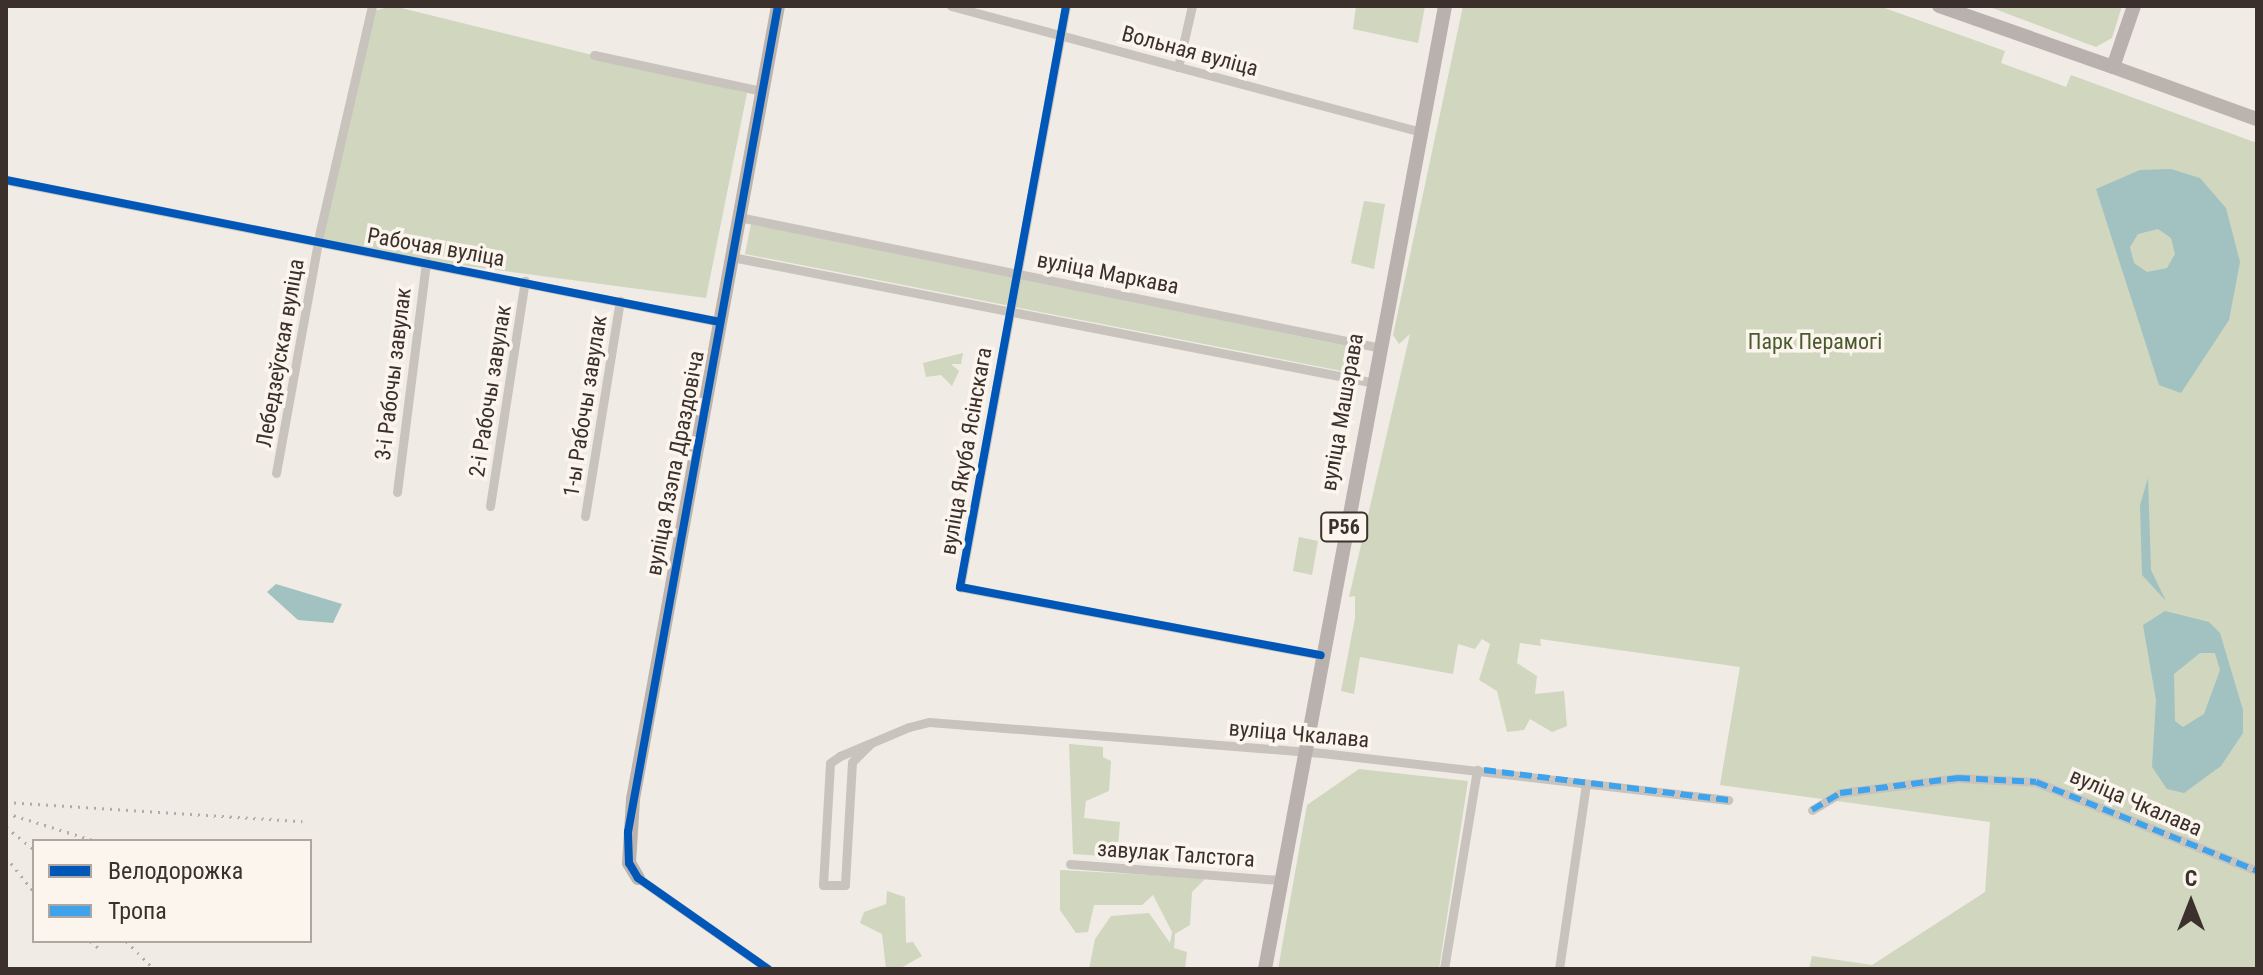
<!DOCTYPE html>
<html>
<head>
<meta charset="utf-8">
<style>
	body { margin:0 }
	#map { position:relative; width:2263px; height:975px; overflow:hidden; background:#f0ebe5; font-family:"Roboto Condensed",sans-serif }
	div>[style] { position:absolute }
	.green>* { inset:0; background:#d1d6bf }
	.water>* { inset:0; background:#a1c2c1 }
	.street>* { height:9px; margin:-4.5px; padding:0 4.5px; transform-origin:4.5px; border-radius:4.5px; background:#c9c3be }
	.secondary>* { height:14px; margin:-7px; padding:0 7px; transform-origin:7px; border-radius:7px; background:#bab3ae }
	.primary>* { height:14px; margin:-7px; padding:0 7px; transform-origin:7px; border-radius:7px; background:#b8b1ad }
	.rail>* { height:3px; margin-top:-1.5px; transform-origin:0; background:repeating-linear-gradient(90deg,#b1aca8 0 2px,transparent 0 8px) }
	.quiet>* { height:6px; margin-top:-3px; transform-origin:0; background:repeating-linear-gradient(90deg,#3fa3eb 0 12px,transparent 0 18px) }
	.cycleway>* { height:8px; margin:-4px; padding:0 4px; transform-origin:4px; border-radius:4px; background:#0057b8 }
	span { translate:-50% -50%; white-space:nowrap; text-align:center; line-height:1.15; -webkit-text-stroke:7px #fbf5ee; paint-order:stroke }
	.shield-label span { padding:2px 6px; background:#fbf5ee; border:2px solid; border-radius:6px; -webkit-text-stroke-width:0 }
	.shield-label { font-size:20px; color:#3b302b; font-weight:700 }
	.street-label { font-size:22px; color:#3b302b }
	.park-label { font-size:22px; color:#4a5a2e }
	.frame { position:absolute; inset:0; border:8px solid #3b302b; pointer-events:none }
	.legend { position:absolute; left:32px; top:839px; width:280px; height:104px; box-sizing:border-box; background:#fbf5ee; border:2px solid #aea6a0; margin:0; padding:10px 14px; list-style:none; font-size:24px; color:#3b302b }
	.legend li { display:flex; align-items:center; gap:16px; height:40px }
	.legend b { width:40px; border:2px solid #aea6a0 }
	.north { position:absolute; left:2151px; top:863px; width:80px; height:80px; -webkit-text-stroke:6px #fbf5ee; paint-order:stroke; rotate:0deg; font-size:22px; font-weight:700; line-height:32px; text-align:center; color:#3b302b }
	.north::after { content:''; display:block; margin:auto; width:28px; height:36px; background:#3b302b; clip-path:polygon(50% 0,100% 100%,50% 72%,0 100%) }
</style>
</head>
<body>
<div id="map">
	<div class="green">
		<div style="clip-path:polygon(393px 6px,747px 93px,706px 298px,317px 246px,369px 12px)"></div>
		<div style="clip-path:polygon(1356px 6px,1425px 6px,1418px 43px,1353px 29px)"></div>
		<div style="clip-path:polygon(1463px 6px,1879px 6px,2005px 51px,2001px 63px,2045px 79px,2066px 87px,2071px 75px,2257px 143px,2257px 969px,1809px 969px,1812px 956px,1872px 965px,1985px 892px,1990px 822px,1720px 785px,1740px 667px,1540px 639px,1541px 646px,1520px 643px,1517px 663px,1537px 676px,1535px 694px,1564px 691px,1567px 726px,1552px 732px,1530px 719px,1524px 730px,1507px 732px,1497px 691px,1479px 680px,1490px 644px,1482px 639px,1475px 649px,1458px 644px,1453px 674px,1360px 657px,1354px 694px,1341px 691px,1355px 618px,1355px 596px,1349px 597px,1410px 334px,1399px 344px,1393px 335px)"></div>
		<div style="clip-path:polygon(1987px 6px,2122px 6px,2112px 38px,2096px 47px)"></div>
		<div style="clip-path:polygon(1364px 201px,1385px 204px,1374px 269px,1351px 263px)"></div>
		<div style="clip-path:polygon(751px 224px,1357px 348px,1352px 373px,745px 254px)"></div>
		<div style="clip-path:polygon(963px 353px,961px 364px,951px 364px,959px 371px,952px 386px,941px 375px,926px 377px,923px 363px)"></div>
		<div style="clip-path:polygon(1299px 537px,1318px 541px,1312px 575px,1293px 571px)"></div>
		<div style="clip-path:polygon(1069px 744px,1103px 747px,1103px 757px,1111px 761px,1109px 791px,1086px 801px,1084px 818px,1120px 822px,1117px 857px,1073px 854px)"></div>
		<div style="clip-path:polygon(1359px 769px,1468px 781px,1439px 969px,1278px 969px,1307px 805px)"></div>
		<div style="clip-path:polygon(1060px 870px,1206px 878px,1192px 892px,1190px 925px,1175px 934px,1174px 948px,1187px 952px,1185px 969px,1089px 969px,1095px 939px,1111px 916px,1149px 913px,1170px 943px,1172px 932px,1153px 895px,1142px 905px,1094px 905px,1088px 932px,1076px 933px,1060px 910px)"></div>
		<div style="clip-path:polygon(887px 891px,905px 897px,906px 943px,913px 942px,922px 956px,899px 969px,886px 969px,882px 934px,860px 923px,864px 912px,886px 904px)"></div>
	</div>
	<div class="water">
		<div style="clip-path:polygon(evenodd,2171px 169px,2200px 178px,2226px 208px,2240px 262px,2229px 320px,2181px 393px,2159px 385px,2096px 189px,2140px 170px,2171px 169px,2158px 229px,2171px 238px,2175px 254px,2167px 268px,2147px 272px,2134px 263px,2130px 247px,2138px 234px,2158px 229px)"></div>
		<div style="clip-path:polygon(2148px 478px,2151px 570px,2166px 601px,2142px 575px,2140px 505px)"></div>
		<div style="clip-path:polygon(276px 584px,342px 604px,333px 623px,298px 620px,267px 592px)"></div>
		<div style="clip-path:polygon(evenodd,2165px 611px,2209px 622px,2220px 633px,2243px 710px,2243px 733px,2221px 766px,2184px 793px,2167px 789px,2152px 767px,2156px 700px,2143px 625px,2165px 611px,2200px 653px,2215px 653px,2220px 670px,2204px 714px,2183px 727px,2175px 721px,2174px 674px,2200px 653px)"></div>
	</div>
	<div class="street">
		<div style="left:951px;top:6px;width:484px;rotate:15deg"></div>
		<div style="left:1066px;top:6px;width:591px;rotate:100.34deg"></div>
		<div style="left:960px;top:587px;width:367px;rotate:10.7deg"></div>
		<div style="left:594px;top:55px;width:172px;rotate:12.1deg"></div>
		<div style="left:1178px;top:67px;width:63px;rotate:-77.1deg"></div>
		<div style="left:6px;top:180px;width:728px;rotate:11.25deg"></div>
		<div style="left:739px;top:217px;width:650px;rotate:11.53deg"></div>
		<div style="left:732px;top:257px;width:650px;rotate:11.09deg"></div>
		<div style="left:276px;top:473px;width:246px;rotate:-79.7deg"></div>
		<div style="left:320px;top:231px;width:231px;rotate:-77deg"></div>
		<div style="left:397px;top:492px;width:233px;rotate:-82.8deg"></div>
		<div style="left:490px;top:506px;width:228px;rotate:-81.2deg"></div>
		<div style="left:585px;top:516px;width:218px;rotate:-80.8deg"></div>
		<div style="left:870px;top:744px;width:25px;rotate:135deg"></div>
		<div style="left:852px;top:762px;width:123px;rotate:93.3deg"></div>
		<div style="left:845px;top:885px;width:22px;rotate:180deg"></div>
		<div style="left:823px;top:885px;width:122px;rotate:-86.7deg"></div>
		<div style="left:830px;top:763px;width:12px;rotate:-35deg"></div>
		<div style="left:840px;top:756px;width:75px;rotate:-22.8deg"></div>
		<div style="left:909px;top:727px;width:21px;rotate:-14deg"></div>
		<div style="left:929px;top:722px;width:394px;rotate:4.5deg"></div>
		<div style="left:1322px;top:753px;width:409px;rotate:6.6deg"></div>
		<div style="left:1812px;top:810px;width:33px;rotate:-31deg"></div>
		<div style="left:1840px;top:793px;width:119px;rotate:-7.2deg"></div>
		<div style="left:1958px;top:778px;width:78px;rotate:2.9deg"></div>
		<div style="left:2036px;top:782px;width:238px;rotate:21.9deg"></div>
		<div style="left:1070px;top:864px;width:210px;rotate:4.4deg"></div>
		<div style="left:638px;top:878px;width:159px;rotate:35deg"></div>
		<div style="left:1444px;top:969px;width:202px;rotate:-80.6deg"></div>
		<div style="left:1559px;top:969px;width:187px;rotate:-81.7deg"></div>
	</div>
	<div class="secondary">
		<div style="left:2113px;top:67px;width:153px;rotate:19.9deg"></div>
		<div style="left:638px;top:878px;width:17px;rotate:-121deg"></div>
		<div style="left:629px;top:863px;width:64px;rotate:-86.4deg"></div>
		<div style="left:633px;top:799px;width:806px;rotate:-79.64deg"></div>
	</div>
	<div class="primary">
		<div style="left:1939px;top:6px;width:184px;rotate:19.3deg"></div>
		<div style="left:2113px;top:67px;width:65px;rotate:-71deg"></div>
		<div style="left:1265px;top:969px;width:980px;rotate:-79.41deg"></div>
	</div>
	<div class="rail">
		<div style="left:6px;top:802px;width:297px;rotate:3.7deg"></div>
		<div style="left:6px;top:813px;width:94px;rotate:17.3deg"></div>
		<div style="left:6px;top:827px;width:36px;rotate:39deg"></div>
		<div style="left:6px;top:857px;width:45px;rotate:51.3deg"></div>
		<div style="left:90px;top:941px;width:13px;rotate:39deg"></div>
		<div style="left:126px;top:941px;width:40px;rotate:45deg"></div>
	</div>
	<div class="quiet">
		<div style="left:1484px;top:770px;width:246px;rotate:7deg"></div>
		<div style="left:1812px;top:810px;width:33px;rotate:-31deg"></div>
		<div style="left:1840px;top:793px;width:119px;rotate:-7.2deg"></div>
		<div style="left:1958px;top:778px;width:78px;rotate:2.9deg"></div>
		<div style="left:2036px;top:782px;width:238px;rotate:21.9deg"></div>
	</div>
	<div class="cycleway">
		<div style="left:1066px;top:6px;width:591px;rotate:100.34deg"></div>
		<div style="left:960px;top:587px;width:367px;rotate:10.7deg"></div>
		<div style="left:6px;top:180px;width:728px;rotate:11.25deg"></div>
		<div style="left:768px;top:969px;width:159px;rotate:-145deg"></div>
		<div style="left:638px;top:878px;width:17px;rotate:-121deg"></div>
		<div style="left:629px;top:863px;width:31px;rotate:-92deg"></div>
		<div style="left:628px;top:832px;width:840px;rotate:-79.71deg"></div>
	</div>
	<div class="shield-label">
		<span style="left:1344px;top:527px">Р56</span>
	</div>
	<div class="street-label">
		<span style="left:1190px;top:51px;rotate:15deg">Вольная вуліца</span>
		<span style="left:436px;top:247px;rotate:10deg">Рабочая вуліца</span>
		<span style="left:1108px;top:273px;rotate:11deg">вуліца Маркава</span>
		<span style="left:280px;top:353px;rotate:-80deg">Лебедзеўская вуліца</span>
		<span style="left:393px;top:374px;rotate:-83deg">3-і Рабочы завулак</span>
		<span style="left:490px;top:391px;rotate:-81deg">2-і Рабочы завулак</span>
		<span style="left:585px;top:406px;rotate:-81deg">1-ы Рабочы завулак</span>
		<span style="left:1342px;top:412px;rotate:-80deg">вуліца Машэрава</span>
		<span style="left:966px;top:451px;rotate:-80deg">вуліца Якуба Ясінскага</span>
		<span style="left:675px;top:463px;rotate:-79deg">вуліца Язэпа Драздовіча</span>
		<span style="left:1299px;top:734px;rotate:5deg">вуліца Чкалава</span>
		<span style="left:2136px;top:802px;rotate:23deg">вуліца Чкалава</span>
		<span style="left:1176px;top:854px;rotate:4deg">завулак Талстога</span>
	</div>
	<div class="park-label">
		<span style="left:1815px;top:342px">Парк Перамогі</span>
	</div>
	<div class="frame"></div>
	<ul class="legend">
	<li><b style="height:10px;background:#0057b8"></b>Велодорожка</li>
	<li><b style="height:10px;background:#3fa3eb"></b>Тропа</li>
	</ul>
	<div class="north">С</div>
</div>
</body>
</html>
